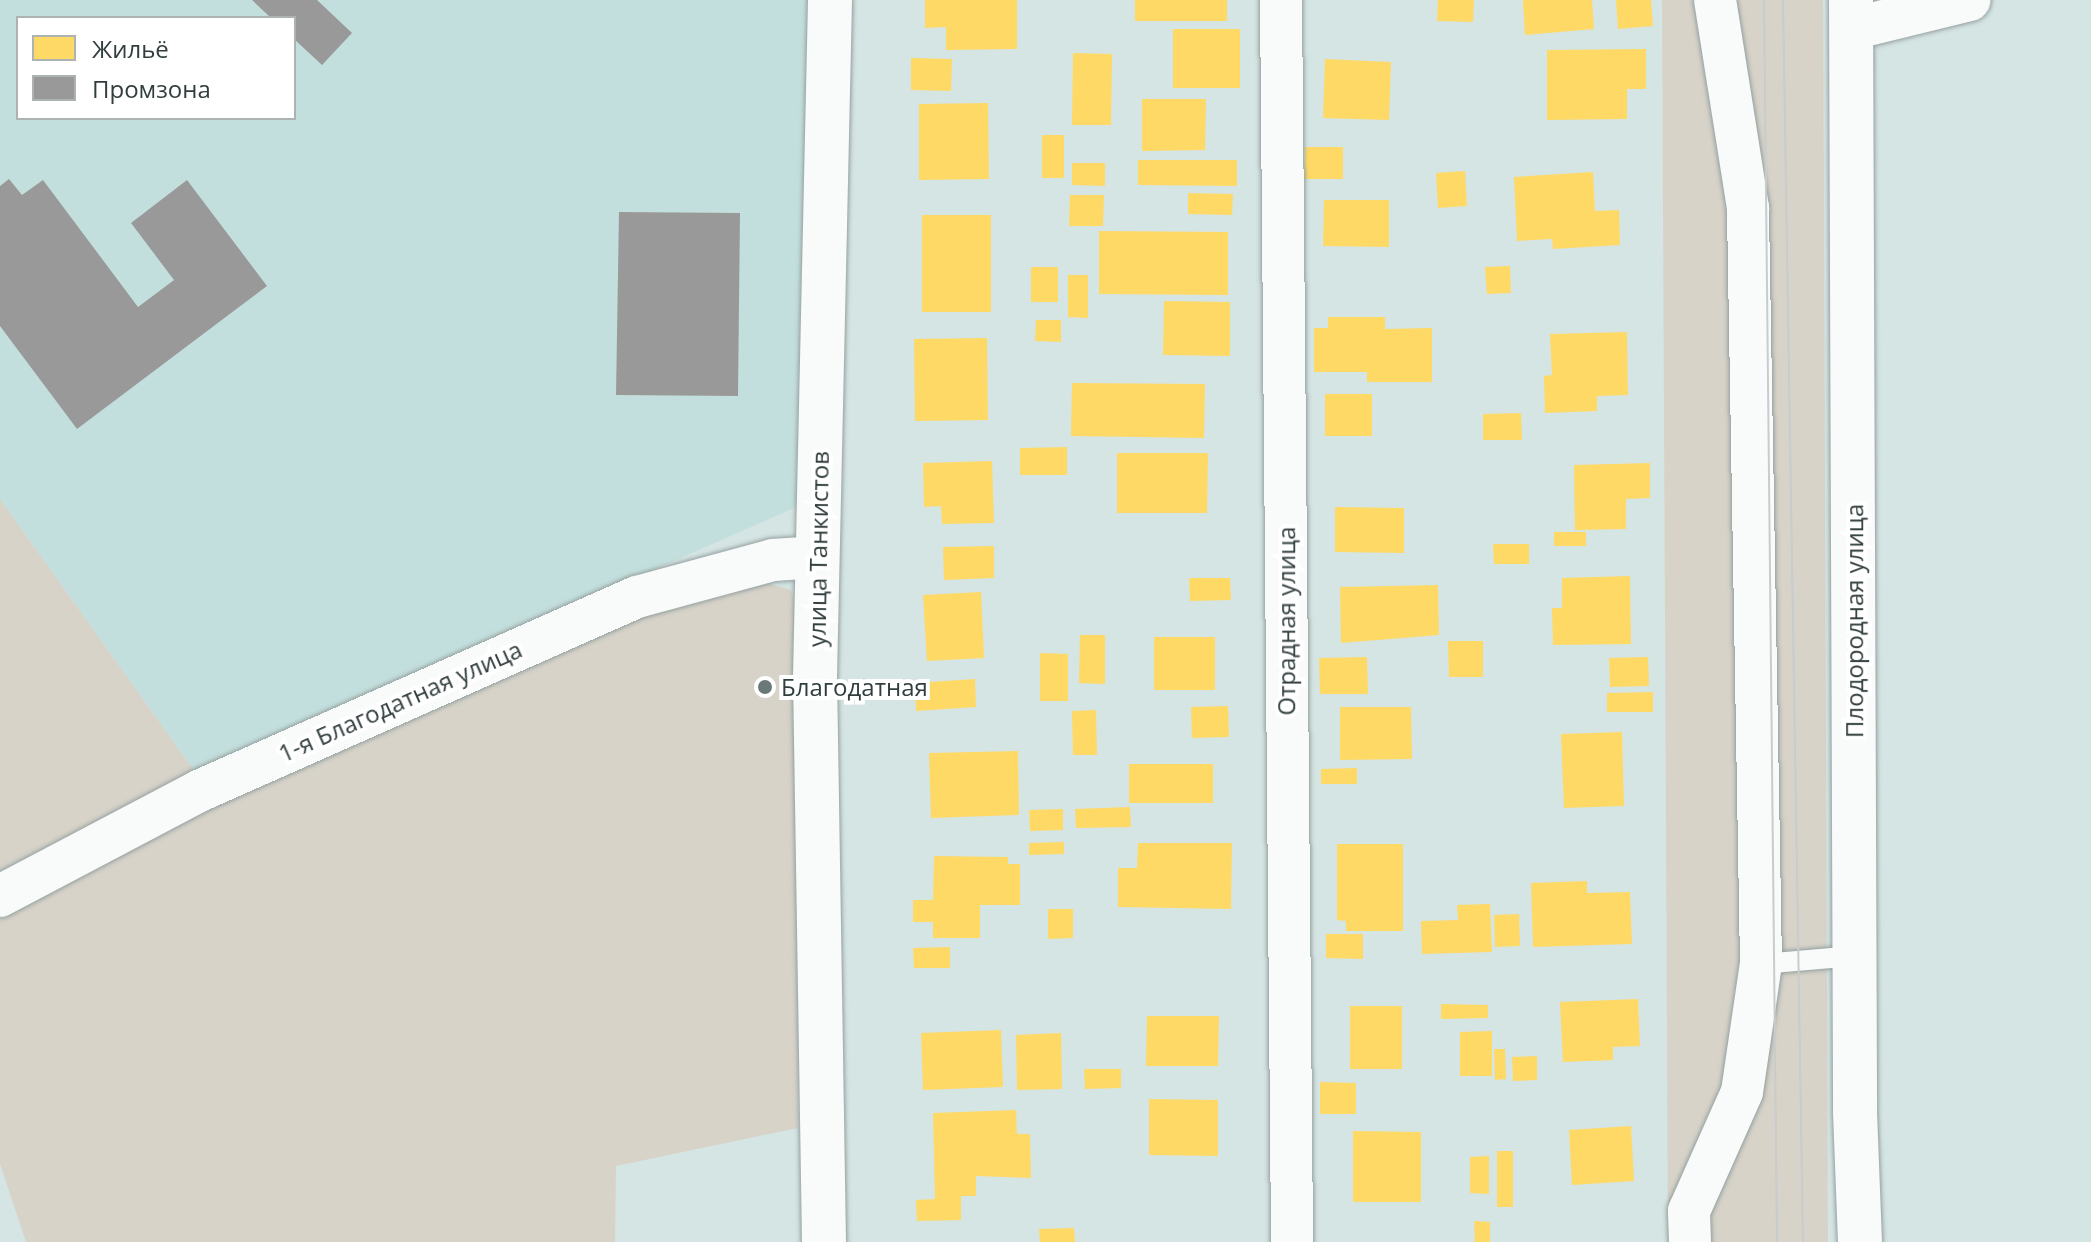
<!DOCTYPE html>
<html>
<head>
<meta charset="utf-8">
<style>
	body { margin:0 }
	#map { position:relative; width:2091px; height:1242px; overflow:hidden; background:#d5e5e3; font-family:"Open Sans",sans-serif }
	div>[style] { position:absolute }
	.built>* { inset:0; background:#c3dfdd }
	.green>* { inset:0; background:#d7d3c9 }
	.homes>* { inset:0; background:#ffd966 }
	.industry>* { inset:0; background:#999 }
	.roads { filter:drop-shadow(0 0 2px #95a1a0) drop-shadow(0 0 2px #95a1a0) }
	.lane>* { height:20px; margin:-10px; padding:0 10px; transform-origin:10px; border-radius:10px; background:#f9fbfb }
	.street>* { height:42px; margin:-21px; padding:0 21px; transform-origin:21px; border-radius:21px; background:#f9fbfb }
	.secondary>* { height:44px; margin:-22px; padding:0 22px; transform-origin:22px; border-radius:22px; background:#f9fbfb }
	.tram>* { height:2px; margin:-1px; padding:0 1px; transform-origin:1px; border-radius:1px; background:#c8cccc }
	.dots>* { width:22px; height:22px; translate:-50% -50%; box-sizing:border-box; border:4px solid #fff; border-radius:50% }
	span { translate:-50% -50%; white-space:nowrap; text-align:center; line-height:1.15; -webkit-text-stroke:8px #fff; paint-order:stroke }
	.street-label { font-size:24px; color:#323e3e }
	.poi-label { font-size:24px; color:#323e3e }
	.left { translate:0 -50%; text-align:left }
	.legend { position:absolute; left:16px; top:16px; width:280px; height:104px; box-sizing:border-box; background:#fff; border:2px solid #adb2b2; margin:0; padding:10px 14px; list-style:none; font-size:24px; color:#323e3e }
	.legend li { display:flex; align-items:center; gap:16px; height:40px }
	.legend b { width:40px; border:2px solid #adb2b2 }
</style>
</head>
<body>
<div id="map">
	<div class="built">
		<div style="clip-path:polygon(evenodd,0 0,816px 0,809px 493px,792px 509px,195px 772px,0 499px,0 0,18px 18px,294px 18px,294px 118px,18px 118px,18px 18px)"></div>
	</div>
	<div class="green">
		<div style="clip-path:polygon(1662px 0,1823px 0,1828px 1242px,1668px 1242px)"></div>
		<div style="clip-path:polygon(0 499px,195px 772px,0 873px)"></div>
		<div style="clip-path:polygon(757px 580px,791px 590px,800px 627px,798px 1128px,616px 1166px,615px 1242px,26px 1242px,0 1164px,0 917px,207px 804px,625px 618px)"></div>
	</div>
	<div class="homes">
		<div style="clip-path:polygon(925px 0,1017px 0,1017px 49px,946px 50px,946px 27px,925px 28px)"></div>
		<div style="clip-path:polygon(1135px 0,1227px 0,1227px 21px,1135px 21px)"></div>
		<div style="clip-path:polygon(1438px 0,1474px 0,1473px 22px,1437px 21px)"></div>
		<div style="clip-path:polygon(1523px 0,1592px 0,1594px 29px,1525px 35px)"></div>
		<div style="clip-path:polygon(1616px 0,1651px 0,1653px 26px,1618px 29px)"></div>
		<div style="clip-path:polygon(1173px 29px,1240px 29px,1240px 88px,1173px 88px)"></div>
		<div style="clip-path:polygon(1646px 49px,1646px 89px,1627px 89px,1627px 119px,1547px 120px,1547px 50px)"></div>
		<div style="clip-path:polygon(1073px 53px,1112px 54px,1111px 125px,1072px 125px)"></div>
		<div style="clip-path:polygon(911px 58px,952px 59px,951px 91px,911px 90px)"></div>
		<div style="clip-path:polygon(1325px 59px,1391px 62px,1389px 120px,1323px 118px)"></div>
		<div style="clip-path:polygon(1142px 99px,1206px 99px,1205px 150px,1142px 151px)"></div>
		<div style="clip-path:polygon(988px 103px,989px 179px,919px 180px,919px 104px)"></div>
		<div style="clip-path:polygon(1042px 135px,1064px 135px,1064px 178px,1042px 178px)"></div>
		<div style="clip-path:polygon(1305px 147px,1343px 147px,1343px 179px,1304px 179px)"></div>
		<div style="clip-path:polygon(1138px 160px,1237px 160px,1237px 186px,1138px 185px)"></div>
		<div style="clip-path:polygon(1072px 163px,1105px 163px,1105px 186px,1072px 185px)"></div>
		<div style="clip-path:polygon(1465px 171px,1467px 206px,1438px 208px,1436px 173px)"></div>
		<div style="clip-path:polygon(1593px 172px,1595px 211px,1619px 210px,1620px 245px,1553px 249px,1552px 239px,1517px 241px,1514px 177px)"></div>
		<div style="clip-path:polygon(1188px 193px,1233px 194px,1232px 215px,1188px 214px)"></div>
		<div style="clip-path:polygon(1070px 195px,1104px 195px,1103px 226px,1069px 226px)"></div>
		<div style="clip-path:polygon(1324px 200px,1389px 200px,1389px 247px,1323px 246px)"></div>
		<div style="clip-path:polygon(922px 215px,991px 215px,991px 312px,922px 312px)"></div>
		<div style="clip-path:polygon(1099px 231px,1228px 232px,1228px 295px,1099px 294px)"></div>
		<div style="clip-path:polygon(1510px 266px,1511px 293px,1487px 294px,1485px 267px)"></div>
		<div style="clip-path:polygon(1031px 267px,1058px 267px,1058px 302px,1031px 302px)"></div>
		<div style="clip-path:polygon(1068px 275px,1088px 275px,1088px 318px,1068px 317px)"></div>
		<div style="clip-path:polygon(1164px 301px,1230px 302px,1230px 356px,1163px 355px)"></div>
		<div style="clip-path:polygon(1328px 317px,1385px 317px,1385px 329px,1432px 328px,1432px 382px,1367px 382px,1367px 372px,1314px 372px,1314px 328px,1328px 328px)"></div>
		<div style="clip-path:polygon(1036px 320px,1061px 320px,1061px 342px,1035px 341px)"></div>
		<div style="clip-path:polygon(1627px 332px,1628px 395px,1597px 396px,1597px 411px,1545px 413px,1544px 376px,1552px 375px,1550px 334px)"></div>
		<div style="clip-path:polygon(987px 338px,988px 420px,915px 421px,914px 339px)"></div>
		<div style="clip-path:polygon(1072px 383px,1205px 384px,1204px 438px,1071px 436px)"></div>
		<div style="clip-path:polygon(1325px 394px,1372px 394px,1372px 436px,1325px 436px)"></div>
		<div style="clip-path:polygon(1521px 413px,1522px 440px,1483px 440px,1483px 414px)"></div>
		<div style="clip-path:polygon(1067px 447px,1067px 475px,1020px 475px,1020px 448px)"></div>
		<div style="clip-path:polygon(1117px 453px,1208px 453px,1207px 513px,1117px 513px)"></div>
		<div style="clip-path:polygon(992px 461px,994px 523px,942px 524px,941px 506px,924px 507px,923px 463px)"></div>
		<div style="clip-path:polygon(1650px 463px,1650px 498px,1626px 499px,1626px 529px,1575px 530px,1574px 465px)"></div>
		<div style="clip-path:polygon(1335px 507px,1404px 508px,1404px 553px,1335px 552px)"></div>
		<div style="clip-path:polygon(1554px 532px,1586px 532px,1586px 546px,1554px 546px)"></div>
		<div style="clip-path:polygon(1493px 544px,1529px 544px,1529px 564px,1494px 564px)"></div>
		<div style="clip-path:polygon(994px 546px,994px 578px,944px 580px,943px 547px)"></div>
		<div style="clip-path:polygon(1630px 576px,1631px 644px,1553px 645px,1552px 608px,1562px 608px,1562px 578px)"></div>
		<div style="clip-path:polygon(1189px 578px,1230px 578px,1231px 600px,1190px 601px)"></div>
		<div style="clip-path:polygon(1438px 585px,1439px 635px,1341px 643px,1340px 587px)"></div>
		<div style="clip-path:polygon(981px 592px,984px 658px,927px 661px,923px 595px)"></div>
		<div style="clip-path:polygon(1080px 635px,1105px 635px,1105px 684px,1079px 683px)"></div>
		<div style="clip-path:polygon(1154px 637px,1215px 637px,1215px 690px,1154px 690px)"></div>
		<div style="clip-path:polygon(1448px 641px,1483px 641px,1483px 677px,1449px 677px)"></div>
		<div style="clip-path:polygon(1040px 653px,1068px 654px,1068px 701px,1040px 701px)"></div>
		<div style="clip-path:polygon(1367px 657px,1368px 694px,1320px 694px,1319px 658px)"></div>
		<div style="clip-path:polygon(1648px 657px,1649px 686px,1610px 687px,1609px 658px)"></div>
		<div style="clip-path:polygon(975px 679px,976px 707px,916px 711px,915px 683px)"></div>
		<div style="clip-path:polygon(1653px 692px,1653px 712px,1607px 712px,1607px 693px)"></div>
		<div style="clip-path:polygon(1228px 706px,1229px 737px,1192px 738px,1191px 707px)"></div>
		<div style="clip-path:polygon(1340px 707px,1411px 707px,1412px 759px,1340px 760px)"></div>
		<div style="clip-path:polygon(1096px 710px,1097px 755px,1073px 755px,1072px 711px)"></div>
		<div style="clip-path:polygon(1622px 732px,1624px 806px,1564px 808px,1561px 734px)"></div>
		<div style="clip-path:polygon(1018px 751px,1019px 815px,931px 818px,929px 753px)"></div>
		<div style="clip-path:polygon(1129px 764px,1213px 764px,1213px 803px,1129px 803px)"></div>
		<div style="clip-path:polygon(1357px 768px,1357px 784px,1321px 784px,1321px 769px)"></div>
		<div style="clip-path:polygon(1130px 807px,1131px 827px,1076px 828px,1075px 809px)"></div>
		<div style="clip-path:polygon(1063px 809px,1063px 830px,1030px 831px,1029px 810px)"></div>
		<div style="clip-path:polygon(1064px 842px,1064px 854px,1029px 855px,1029px 843px)"></div>
		<div style="clip-path:polygon(1138px 843px,1232px 843px,1231px 909px,1118px 907px,1118px 868px,1137px 868px)"></div>
		<div style="clip-path:polygon(1337px 844px,1403px 844px,1403px 931px,1346px 931px,1346px 921px,1337px 920px)"></div>
		<div style="clip-path:polygon(934px 856px,1008px 857px,1008px 864px,1020px 864px,1020px 905px,980px 905px,980px 938px,933px 938px,933px 922px,913px 922px,913px 900px,933px 900px)"></div>
		<div style="clip-path:polygon(1587px 881px,1587px 893px,1630px 892px,1632px 944px,1533px 947px,1531px 883px)"></div>
		<div style="clip-path:polygon(1490px 904px,1492px 952px,1422px 954px,1421px 921px,1458px 920px,1457px 905px)"></div>
		<div style="clip-path:polygon(1048px 909px,1073px 909px,1073px 938px,1048px 939px)"></div>
		<div style="clip-path:polygon(1519px 914px,1520px 946px,1495px 947px,1494px 915px)"></div>
		<div style="clip-path:polygon(1326px 934px,1363px 934px,1363px 959px,1326px 958px)"></div>
		<div style="clip-path:polygon(950px 947px,950px 968px,914px 968px,913px 948px)"></div>
		<div style="clip-path:polygon(1638px 999px,1640px 1046px,1613px 1047px,1613px 1060px,1563px 1062px,1560px 1002px)"></div>
		<div style="clip-path:polygon(1441px 1004px,1488px 1005px,1488px 1018px,1441px 1019px)"></div>
		<div style="clip-path:polygon(1350px 1006px,1402px 1006px,1402px 1069px,1350px 1069px)"></div>
		<div style="clip-path:polygon(1147px 1016px,1219px 1016px,1218px 1066px,1146px 1066px)"></div>
		<div style="clip-path:polygon(1001px 1030px,1003px 1087px,923px 1090px,921px 1033px)"></div>
		<div style="clip-path:polygon(1492px 1031px,1492px 1076px,1460px 1076px,1460px 1032px)"></div>
		<div style="clip-path:polygon(1061px 1033px,1062px 1089px,1017px 1090px,1016px 1035px)"></div>
		<div style="clip-path:polygon(1494px 1049px,1505px 1049px,1506px 1079px,1495px 1080px)"></div>
		<div style="clip-path:polygon(1537px 1056px,1537px 1080px,1513px 1081px,1512px 1057px)"></div>
		<div style="clip-path:polygon(1084px 1069px,1121px 1069px,1121px 1088px,1085px 1089px)"></div>
		<div style="clip-path:polygon(1320px 1082px,1356px 1083px,1356px 1114px,1320px 1114px)"></div>
		<div style="clip-path:polygon(1149px 1099px,1218px 1100px,1218px 1156px,1149px 1155px)"></div>
		<div style="clip-path:polygon(1016px 1110px,1017px 1134px,1030px 1134px,1031px 1178px,976px 1176px,976px 1196px,961px 1196px,961px 1220px,917px 1221px,916px 1200px,935px 1199px,933px 1113px)"></div>
		<div style="clip-path:polygon(1631px 1126px,1634px 1181px,1572px 1185px,1569px 1130px)"></div>
		<div style="clip-path:polygon(1353px 1131px,1421px 1132px,1421px 1202px,1353px 1202px)"></div>
		<div style="clip-path:polygon(1497px 1151px,1513px 1151px,1513px 1207px,1497px 1207px)"></div>
		<div style="clip-path:polygon(1489px 1156px,1489px 1194px,1470px 1193px,1470px 1157px)"></div>
		<div style="clip-path:polygon(1474px 1221px,1490px 1222px,1490px 1242px,1475px 1242px)"></div>
		<div style="clip-path:polygon(1074px 1228px,1075px 1242px,1040px 1242px,1039px 1229px)"></div>
	</div>
	<div class="industry">
		<div style="clip-path:polygon(252px 0,317px 0,352px 33px,322px 65px,294px 39px,294px 18px,271px 18px)"></div>
		<div style="clip-path:polygon(9px 179px,22px 195px,43px 180px,138px 307px,174px 280px,131px 223px,187px 180px,267px 286px,77px 429px,0 326px,0 186px)"></div>
		<div style="clip-path:polygon(619px 212px,740px 213px,738px 396px,616px 395px)"></div>
	</div>
	<div class="roads">
		<div class="lane">
			<div style="left:1761px;top:964px;width:93px;rotate:-4.9deg"></div>
		</div>
		<div class="street">
			<div style="left:1281px;top:0;width:1242px;rotate:89.49deg"></div>
			<div style="left:1851px;top:29px;width:122px;rotate:-13.7deg"></div>
			<div style="left:0;top:896px;width:225px;rotate:-27.8deg"></div>
			<div style="left:199px;top:791px;width:479px;rotate:-23.9deg"></div>
			<div style="left:637px;top:597px;width:141px;rotate:-15.2deg"></div>
			<div style="left:773px;top:560px;width:45px;rotate:-3.8deg"></div>
			<div style="left:1690px;top:1242px;width:31px;rotate:-92deg"></div>
			<div style="left:1689px;top:1211px;width:130px;rotate:-66deg"></div>
			<div style="left:1742px;top:1092px;width:129px;rotate:-81.6deg"></div>
			<div style="left:1761px;top:964px;width:756px;rotate:-90.99deg"></div>
			<div style="left:1748px;top:208px;width:211px;rotate:-99deg"></div>
		</div>
		<div class="secondary">
			<div style="left:1851px;top:0;width:1112px;rotate:89.79deg"></div>
			<div style="left:1855px;top:1112px;width:130px;rotate:87.8deg"></div>
			<div style="left:824px;top:1242px;width:565px;rotate:-90.91deg"></div>
			<div style="left:815px;top:677px;width:677px;rotate:-88.73deg"></div>
		</div>
	</div>
	<div class="tram">
		<div style="left:1764px;top:0;width:1242px;rotate:89.4deg"></div>
		<div style="left:1783px;top:0;width:1242px;rotate:89.08deg"></div>
	</div>
	<div class="dots">
		<div style="left:765px;top:687px;background:#6b7878"></div>
	</div>
	<div class="street-label">
		<span style="left:818px;top:549px;rotate:-89deg">улица Танкистов</span>
		<span style="left:1286px;top:621px;rotate:-90deg">Отрадная улица</span>
		<span style="left:1854px;top:621px;rotate:-90deg">Плодородная улица</span>
		<span style="left:400px;top:701px;rotate:-24deg">1-я Благодатная улица</span>
	</div>
	<div class="poi-label">
		<span class="left" style="left:781px;top:687px">Благодатная</span>
	</div>
	<ul class="legend">
	<li><b style="height:22px;background:#ffd966"></b>Жильё</li>
	<li><b style="height:22px;background:#999"></b>Промзона</li>
	</ul>
</div>
</body>
</html>
